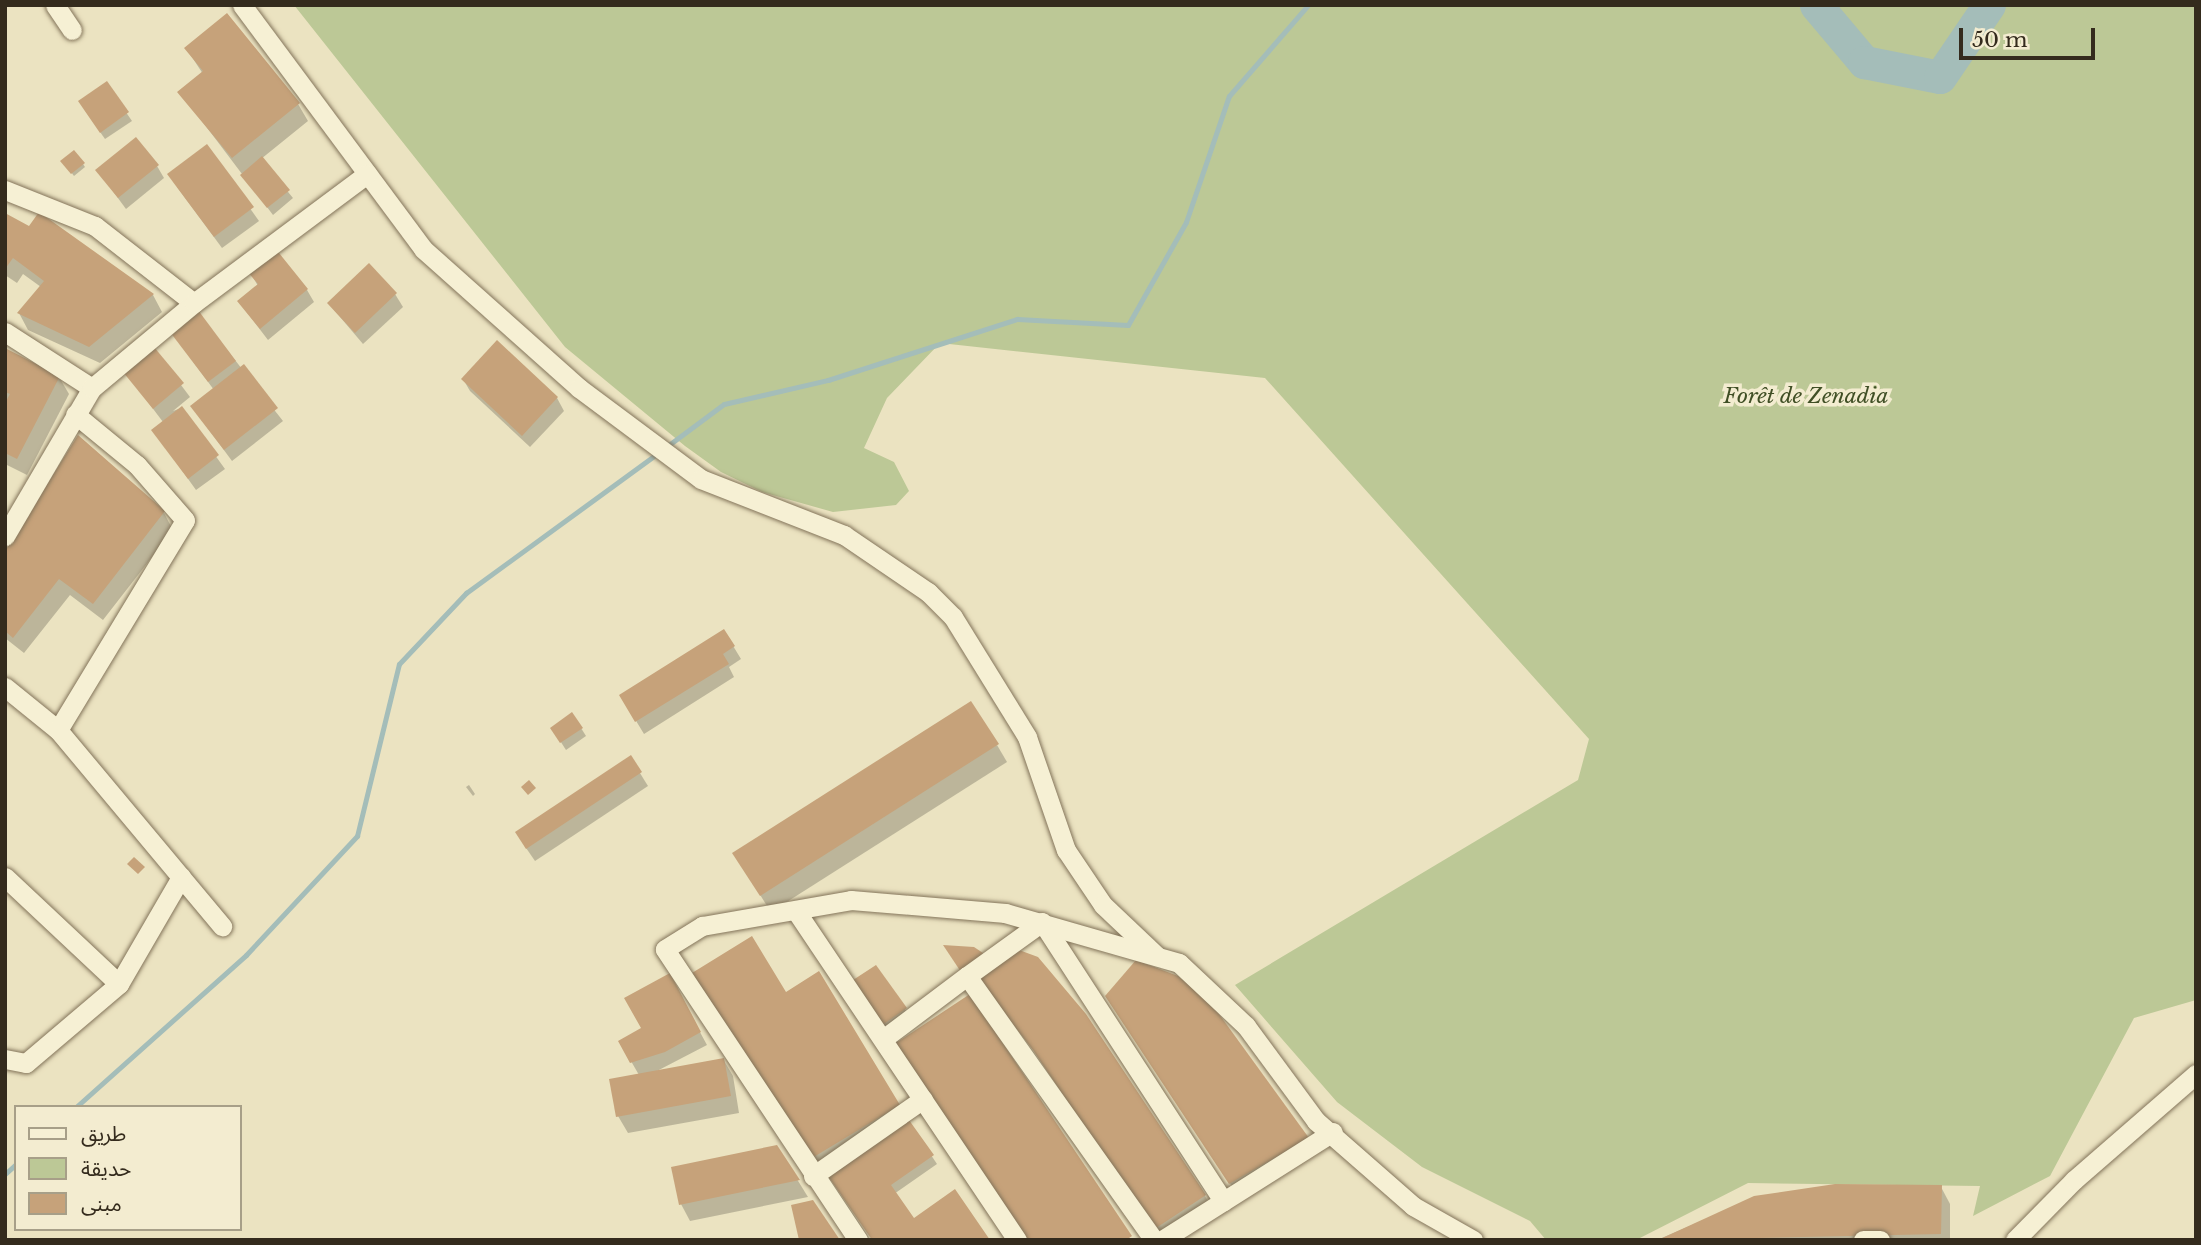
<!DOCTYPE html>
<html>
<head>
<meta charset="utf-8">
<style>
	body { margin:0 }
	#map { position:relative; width:2201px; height:1245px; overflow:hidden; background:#ebe3c1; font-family:"Libre Baskerville","Noto Sans Arabic",serif }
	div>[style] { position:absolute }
	.green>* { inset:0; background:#bcc896 }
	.shadow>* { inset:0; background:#0003 }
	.stream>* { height:5px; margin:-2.5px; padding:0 2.5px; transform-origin:2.5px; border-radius:2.5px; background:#a4bdb9 }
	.river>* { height:33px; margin:-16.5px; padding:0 16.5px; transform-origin:16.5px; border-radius:16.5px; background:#a4bdb9 }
	.building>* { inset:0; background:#c6a27a }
	.roads { filter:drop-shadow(0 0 2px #83745a) drop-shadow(0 0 2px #83745a) }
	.minor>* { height:19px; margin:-9.5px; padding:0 9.5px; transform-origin:9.5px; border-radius:9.5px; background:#f6f0d4 }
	span { translate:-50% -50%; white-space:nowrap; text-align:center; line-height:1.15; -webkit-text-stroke:7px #f3ecd0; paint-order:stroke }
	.park-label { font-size:21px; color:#404f25; font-style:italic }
	.frame { position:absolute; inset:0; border:7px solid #342b1d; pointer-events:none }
	.legend { position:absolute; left:14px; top:1105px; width:228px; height:126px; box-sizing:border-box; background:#f3ecd0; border:2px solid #a79f88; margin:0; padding:9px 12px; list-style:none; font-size:21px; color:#342b1d }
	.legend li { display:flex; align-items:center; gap:14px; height:35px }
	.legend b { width:35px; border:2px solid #a79f88 }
	.scale { position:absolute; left:1959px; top:28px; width:136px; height:32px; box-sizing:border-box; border:4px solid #342b1d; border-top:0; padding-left:9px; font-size:21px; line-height:24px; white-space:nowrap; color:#342b1d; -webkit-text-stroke:5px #f3ecd0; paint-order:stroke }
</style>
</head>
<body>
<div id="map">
	<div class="green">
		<div style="clip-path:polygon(294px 5px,2196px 5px,2196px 1000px,2134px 1018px,2050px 1176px,1973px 1216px,1980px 1186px,1748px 1183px,1636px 1240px,1546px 1240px,1530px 1221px,1422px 1167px,1337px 1102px,1235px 985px,1578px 780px,1589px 739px,1265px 378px,940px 343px,887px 398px,864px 448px,894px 462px,909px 491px,896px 505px,833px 512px,762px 492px,721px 472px,685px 446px,565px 347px)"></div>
	</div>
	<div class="shadow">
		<div style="clip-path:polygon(186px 48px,298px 104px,308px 121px,261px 159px,293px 198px,273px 215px,180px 92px,203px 74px)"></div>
		<div style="clip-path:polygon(106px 83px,132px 121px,105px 139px,84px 109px)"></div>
		<div style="clip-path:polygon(206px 147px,259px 221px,222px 248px,177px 187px)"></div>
		<div style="clip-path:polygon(65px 164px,83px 164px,85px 167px,74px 176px)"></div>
		<div style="clip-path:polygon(157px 166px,164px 178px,126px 209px,98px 171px)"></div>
		<div style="clip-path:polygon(5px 215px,153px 295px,162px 312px,100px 363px,28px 330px,19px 313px,41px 287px,23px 274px,17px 283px,5px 275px)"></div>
		<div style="clip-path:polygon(250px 272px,307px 290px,314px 302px,268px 340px,239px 302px,258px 286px)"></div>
		<div style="clip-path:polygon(395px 294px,403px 307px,363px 344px,329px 304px)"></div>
		<div style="clip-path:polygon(198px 313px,283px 421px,232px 461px,192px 407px,214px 390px,180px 344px)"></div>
		<div style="clip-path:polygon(497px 342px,557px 398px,564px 411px,530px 447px,470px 391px,463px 379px)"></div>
		<div style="clip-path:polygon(154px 349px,190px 397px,173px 411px,181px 408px,225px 469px,196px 490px,153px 430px,163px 422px,126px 373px)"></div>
		<div style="clip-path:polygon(5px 350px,59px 377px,69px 394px,27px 475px,5px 464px)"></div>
		<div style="clip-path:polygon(164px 513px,173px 530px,103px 620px,70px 595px,24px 653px,5px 638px,5px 555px)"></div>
		<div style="clip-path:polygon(724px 631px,741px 659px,729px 667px,734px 677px,644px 734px,621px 696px)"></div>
		<div style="clip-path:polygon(581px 728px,586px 736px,566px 750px,557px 736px)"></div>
		<div style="clip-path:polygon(997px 745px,1007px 762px,771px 912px,744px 870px)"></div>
		<div style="clip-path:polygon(630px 757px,648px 786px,535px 861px,524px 845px)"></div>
		<div style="clip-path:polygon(469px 785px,475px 794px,473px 796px,466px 787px)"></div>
		<div style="clip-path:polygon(676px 988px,707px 1045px,655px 1072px,723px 1059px,733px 1076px,739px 1113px,628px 1133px,618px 1116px,639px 1075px,620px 1042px,643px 1029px)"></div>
		<div style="clip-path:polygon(785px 994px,903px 1113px,813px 1168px)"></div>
		<div style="clip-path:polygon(860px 995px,905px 1009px,912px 1021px,890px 1038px)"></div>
		<div style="clip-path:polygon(1112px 1005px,1307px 1139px,1235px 1191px)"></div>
		<div style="clip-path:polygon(1040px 1058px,1205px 1196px,1209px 1203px,1159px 1237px)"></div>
		<div style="clip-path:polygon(909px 1122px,937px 1164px,894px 1194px,913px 1221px,988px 1240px,873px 1240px)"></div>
		<div style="clip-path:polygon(777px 1147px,808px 1197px,690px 1221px,681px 1204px)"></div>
		<div style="clip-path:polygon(1941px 1187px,1950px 1204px,1950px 1240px,1657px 1240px,1755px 1198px)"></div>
	</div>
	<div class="stream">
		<div style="left:666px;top:447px;width:72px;rotate:-36.6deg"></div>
		<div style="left:724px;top:404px;width:107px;rotate:-13deg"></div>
		<div style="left:828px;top:380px;width:199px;rotate:-17.9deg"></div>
		<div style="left:1017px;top:319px;width:111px;rotate:3.1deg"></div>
		<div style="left:1128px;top:325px;width:118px;rotate:-60.6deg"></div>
		<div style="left:1186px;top:222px;width:133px;rotate:-71.2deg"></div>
		<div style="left:1229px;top:96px;width:121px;rotate:-49deg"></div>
		<div style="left:76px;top:1107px;width:228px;rotate:-41.8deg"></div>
		<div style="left:246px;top:955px;width:163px;rotate:-47deg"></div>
		<div style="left:357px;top:836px;width:177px;rotate:-76.3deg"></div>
		<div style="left:399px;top:664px;width:98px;rotate:-46.7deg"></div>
		<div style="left:466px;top:593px;width:238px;rotate:-36.1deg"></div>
		<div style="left:5px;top:1174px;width:15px;rotate:-42deg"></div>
	</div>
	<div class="river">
		<div style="left:1816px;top:5px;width:75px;rotate:49.9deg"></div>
		<div style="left:1864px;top:62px;width:77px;rotate:11.2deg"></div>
		<div style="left:1940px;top:77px;width:87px;rotate:-55.8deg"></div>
	</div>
	<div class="building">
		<div style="clip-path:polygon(227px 13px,300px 103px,232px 158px,177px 92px,203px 71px,184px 48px)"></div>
		<div style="clip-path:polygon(107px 81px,129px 112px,100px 133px,78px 101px)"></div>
		<div style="clip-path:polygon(136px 137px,159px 165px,118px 198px,95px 170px)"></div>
		<div style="clip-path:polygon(207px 144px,254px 207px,214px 237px,167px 174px)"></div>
		<div style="clip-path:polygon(74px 150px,85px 163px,71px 174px,60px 161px)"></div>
		<div style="clip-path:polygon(262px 156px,290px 190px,267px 208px,240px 175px)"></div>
		<div style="clip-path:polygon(39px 212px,154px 294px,89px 347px,17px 313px,44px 281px,13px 258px,5px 269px,5px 213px,29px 226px)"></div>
		<div style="clip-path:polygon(275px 248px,308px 289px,260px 329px,237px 301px,258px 284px,247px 271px)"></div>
		<div style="clip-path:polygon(369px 263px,397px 293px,355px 333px,327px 303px)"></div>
		<div style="clip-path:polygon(198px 310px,236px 361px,208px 382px,170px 332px)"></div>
		<div style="clip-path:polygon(497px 340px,558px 397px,522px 436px,461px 379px)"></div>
		<div style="clip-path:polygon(154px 347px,184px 383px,153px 409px,123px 372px)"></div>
		<div style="clip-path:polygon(5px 348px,60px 376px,17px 459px,5px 453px,5px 403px,10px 394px,5px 392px)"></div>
		<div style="clip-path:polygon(244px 364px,278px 408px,224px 450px,190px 406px)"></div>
		<div style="clip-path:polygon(182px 406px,219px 455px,188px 479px,151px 430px)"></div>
		<div style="clip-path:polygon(78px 435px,165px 511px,93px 604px,59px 579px,13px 638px,5px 631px,5px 551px)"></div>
		<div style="clip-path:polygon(724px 629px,735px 646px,723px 654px,729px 664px,635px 722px,619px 695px)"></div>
		<div style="clip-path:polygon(971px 701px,999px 744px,760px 896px,732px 853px)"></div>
		<div style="clip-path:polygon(572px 712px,583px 728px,560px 743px,550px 728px)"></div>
		<div style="clip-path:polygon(631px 755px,642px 772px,526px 849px,515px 832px)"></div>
		<div style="clip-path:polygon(529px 780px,536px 788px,528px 795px,521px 787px)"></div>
		<div style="clip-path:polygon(134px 857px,145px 867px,138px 874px,127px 864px)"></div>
		<div style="clip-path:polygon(752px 936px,786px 992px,819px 971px,900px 1105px,807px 1161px,692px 973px)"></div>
		<div style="clip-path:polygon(943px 945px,974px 947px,986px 955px,961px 972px)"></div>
		<div style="clip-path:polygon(1019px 950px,1038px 957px,1086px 1014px,1206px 1195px,1153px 1230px,1033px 1050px,978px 980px)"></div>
		<div style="clip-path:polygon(1136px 960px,1178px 976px,1211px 1003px,1309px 1138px,1229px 1184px,1105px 996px)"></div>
		<div style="clip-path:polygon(876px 965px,907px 1008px,881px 1026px,850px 982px)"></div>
		<div style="clip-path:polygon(670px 973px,701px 1032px,665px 1052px,630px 1063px,618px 1041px,641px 1028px,624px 998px)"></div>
		<div style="clip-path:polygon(970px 994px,1132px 1236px,1126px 1240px,1027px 1240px,896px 1043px)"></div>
		<div style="clip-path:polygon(724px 1058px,731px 1096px,616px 1117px,609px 1079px)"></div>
		<div style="clip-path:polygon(909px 1120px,934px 1155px,891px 1185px,914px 1218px,955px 1189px,990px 1240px,872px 1240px,828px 1176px)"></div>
		<div style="clip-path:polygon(777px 1145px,800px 1180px,679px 1205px,671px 1167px)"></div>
		<div style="clip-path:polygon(1835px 1184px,1942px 1185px,1941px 1234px,1658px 1240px,1754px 1196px)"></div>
		<div style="clip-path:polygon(813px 1200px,840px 1240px,799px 1240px,791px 1205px)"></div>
	</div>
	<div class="roads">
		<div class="minor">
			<div style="left:55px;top:5px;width:30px;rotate:56deg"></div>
			<div style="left:242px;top:5px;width:304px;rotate:53.4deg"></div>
			<div style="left:423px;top:249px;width:209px;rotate:41.7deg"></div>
			<div style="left:579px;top:388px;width:152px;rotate:36.7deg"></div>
			<div style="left:701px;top:479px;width:154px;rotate:21.4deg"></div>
			<div style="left:844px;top:535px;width:102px;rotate:34.2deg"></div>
			<div style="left:928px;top:592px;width:35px;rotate:45deg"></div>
			<div style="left:953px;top:617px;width:141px;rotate:58.3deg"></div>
			<div style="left:1027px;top:737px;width:120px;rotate:71deg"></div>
			<div style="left:1066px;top:850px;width:66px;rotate:56.1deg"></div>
			<div style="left:1103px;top:905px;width:74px;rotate:43.4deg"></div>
			<div style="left:5px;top:190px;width:97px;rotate:21.8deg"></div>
			<div style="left:95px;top:226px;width:125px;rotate:37.9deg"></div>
			<div style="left:5px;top:332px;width:103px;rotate:32.8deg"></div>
			<div style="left:5px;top:536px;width:172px;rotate:-59.6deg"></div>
			<div style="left:92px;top:388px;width:133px;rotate:-39.8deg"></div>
			<div style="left:194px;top:303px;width:216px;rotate:-36.7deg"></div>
			<div style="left:5px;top:687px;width:68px;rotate:39.1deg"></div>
			<div style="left:58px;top:730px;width:256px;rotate:50.1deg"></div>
			<div style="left:58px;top:730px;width:245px;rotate:-58.8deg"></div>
			<div style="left:185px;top:520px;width:73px;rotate:-131.1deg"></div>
			<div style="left:137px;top:465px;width:80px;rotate:-140.6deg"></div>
			<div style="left:5px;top:877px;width:156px;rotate:43.2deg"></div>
			<div style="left:796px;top:911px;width:396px;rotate:56.1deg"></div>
			<div style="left:967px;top:976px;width:92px;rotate:-35.8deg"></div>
			<div style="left:1042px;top:922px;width:333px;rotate:57deg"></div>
			<div style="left:883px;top:1039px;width:105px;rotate:-36.9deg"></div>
			<div style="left:967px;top:976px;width:324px;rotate:54.7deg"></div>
			<div style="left:5px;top:1059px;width:21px;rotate:11deg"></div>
			<div style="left:26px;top:1063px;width:122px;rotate:-40.3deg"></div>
			<div style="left:119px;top:984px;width:124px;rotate:-59.9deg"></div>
			<div style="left:813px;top:1176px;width:134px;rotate:-35deg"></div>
			<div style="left:858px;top:1240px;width:349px;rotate:-123.6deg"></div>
			<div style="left:665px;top:949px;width:44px;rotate:-31.9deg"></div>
			<div style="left:702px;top:926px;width:151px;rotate:-9.9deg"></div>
			<div style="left:851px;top:900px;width:155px;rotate:4.8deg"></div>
			<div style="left:1005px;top:913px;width:181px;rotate:16deg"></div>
			<div style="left:1179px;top:963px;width:92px;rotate:43.2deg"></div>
			<div style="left:1246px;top:1026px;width:118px;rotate:53.6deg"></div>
			<div style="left:1316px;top:1121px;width:129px;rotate:41.2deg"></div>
			<div style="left:1413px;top:1206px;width:69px;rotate:29.5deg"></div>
			<div style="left:1162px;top:1240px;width:202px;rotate:-32.3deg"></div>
			<div style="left:1863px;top:1240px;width:17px"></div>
			<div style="left:2015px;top:1240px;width:84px;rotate:-45.5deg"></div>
			<div style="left:2074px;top:1180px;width:162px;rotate:-41deg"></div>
		</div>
	</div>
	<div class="park-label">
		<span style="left:1806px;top:396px">Forêt de Zenadia</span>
	</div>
	<div class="frame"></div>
	<ul class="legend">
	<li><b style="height:9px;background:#f6f0d4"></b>طريق</li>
	<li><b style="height:19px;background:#bcc896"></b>حديقة</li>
	<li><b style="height:19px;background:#c6a27a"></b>مبنى</li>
	</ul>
	<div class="scale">50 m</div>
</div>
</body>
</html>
